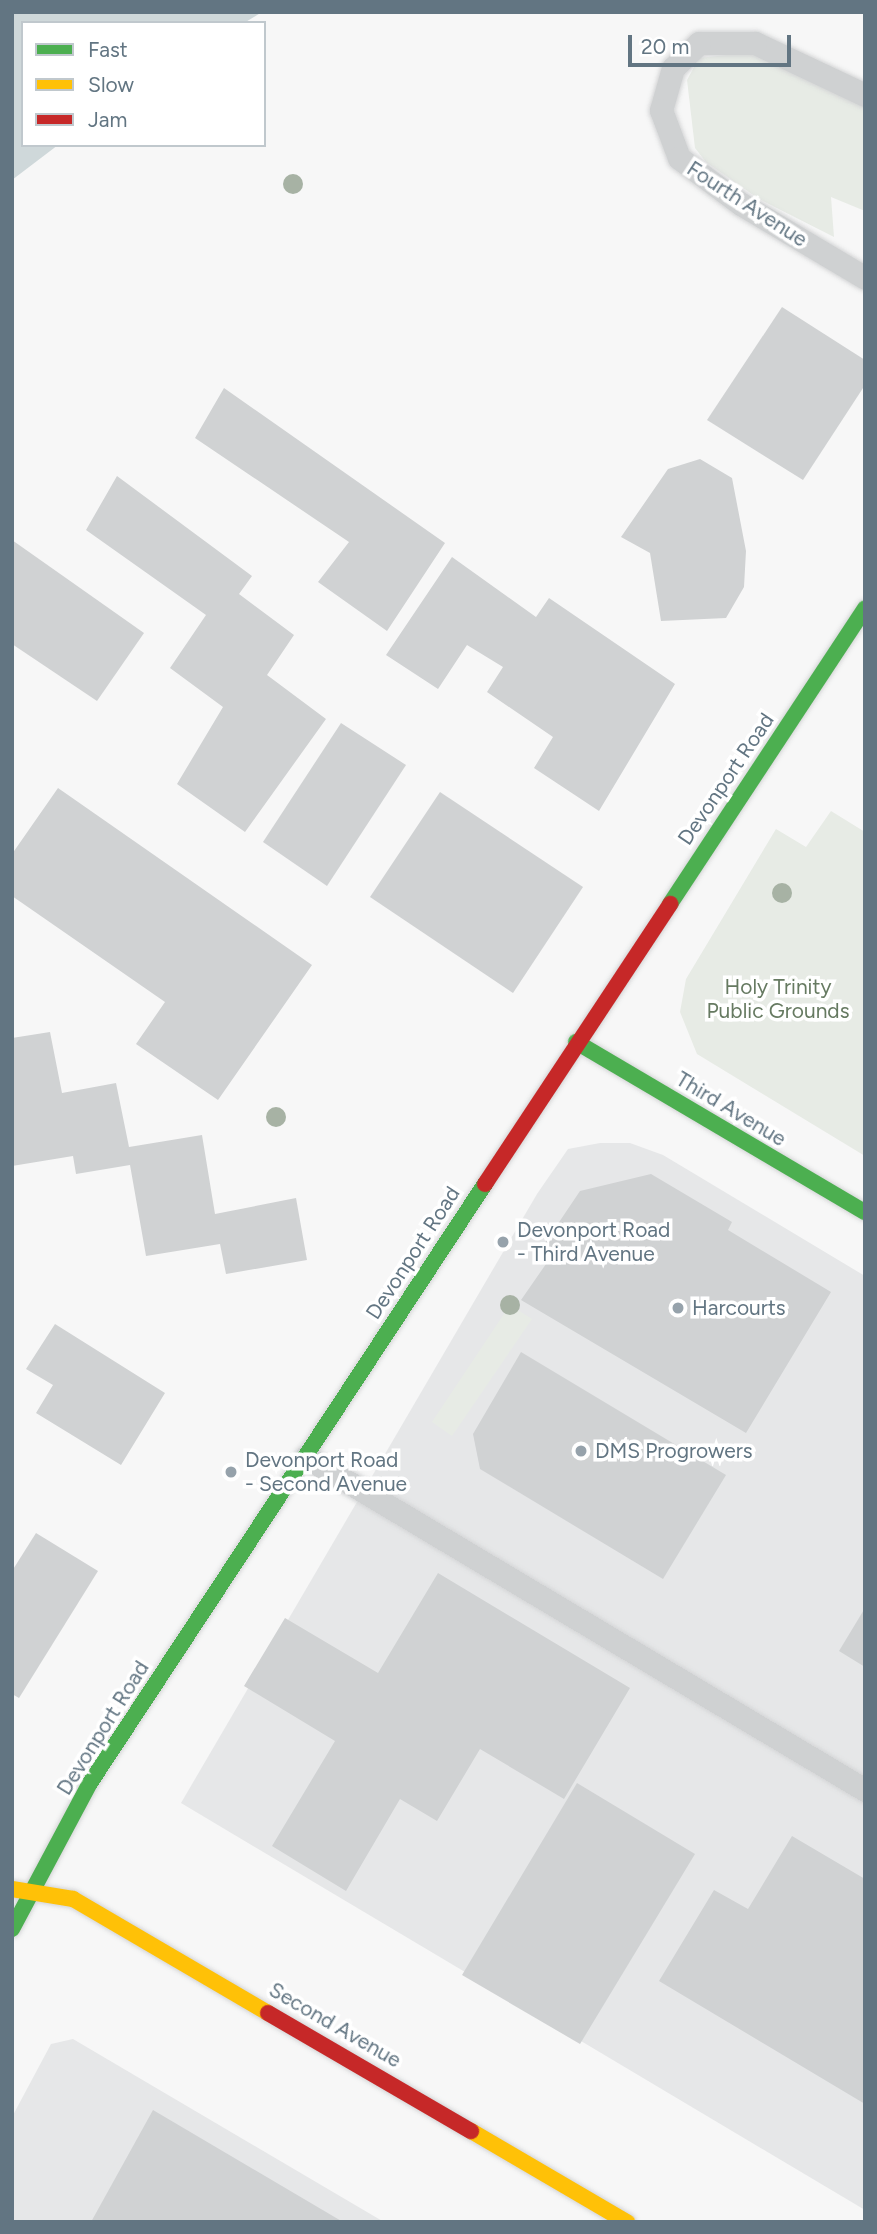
<!DOCTYPE html>
<html>
<head>
<meta charset="utf-8">
<style>
	body { margin:0 }
	#map { position:relative; width:877px; height:2234px; overflow:hidden; background:#f7f7f7; font-family:Figtree,sans-serif }
	div>[style] { position:absolute }
	.built>* { inset:0; background:#e6e7e8 }
	.green>* { inset:0; background:#e7ebe5 }
	.water>* { inset:0; background:#cfd8da }
	.building>* { inset:0; background:#d0d2d3 }
	.roads { filter:drop-shadow(0 0 2px #d4d5d6) drop-shadow(0 0 2px #d4d5d6) }
	.lane>* { height:23px; margin:-11.5px; padding:0 11.5px; transform-origin:11.5px; border-radius:11.5px; background:#cfd1d2 }
	.fast>* { height:16px; margin:-8px; padding:0 8px; transform-origin:8px; border-radius:8px; background:#4caf50 }
	.slow>* { height:16px; margin:-8px; padding:0 8px; transform-origin:8px; border-radius:8px; background:#ffc107 }
	.jam>* { height:16px; margin:-8px; padding:0 8px; transform-origin:8px; border-radius:8px; background:#c62828 }
	.trees>* { width:20px; height:20px; margin:-10px; border-radius:50%; background:#a7b2a4 }
	.dots>* { width:19px; height:19px; translate:-50% -50%; box-sizing:border-box; border:4px solid #fff; border-radius:50% }
	span { translate:-50% -50%; white-space:nowrap; text-align:center; line-height:1.15; -webkit-text-stroke:7px #fff; paint-order:stroke }
	.street-label { font-size:21px; color:#627582 }
	.park-label { font-size:21px; color:#667a61 }
	.poi-label { font-size:21px; color:#627582 }
	.left { translate:0 -50%; text-align:left }
	.frame { position:absolute; inset:0; border:14px solid #627582; pointer-events:none }
	.legend { position:absolute; left:21px; top:21px; width:245px; height:126px; box-sizing:border-box; background:#fff; border:2px solid #c0c8cd; margin:0; padding:9px 12px; list-style:none; font-size:21px; color:#627582 }
	.legend li { display:flex; align-items:center; gap:14px; height:35px }
	.legend b { width:35px; border:2px solid #c0c8cd }
	.scale { position:absolute; left:628px; top:35px; width:163px; height:32px; box-sizing:border-box; border:4px solid #627582; border-top:0; padding-left:9px; font-size:21px; line-height:24px; white-space:nowrap; color:#627582; -webkit-text-stroke:5px #fff; paint-order:stroke }
</style>
</head>
<body>
<div id="map">
	<div class="built">
		<div style="clip-path:polygon(600px 1143px,630px 1143px,663px 1155px,865px 1276px,865px 2210px,181px 1803px,537px 1194px,568px 1149px)"></div>
		<div style="clip-path:polygon(73px 2039px,384px 2222px,12px 2222px,12px 2117px,51px 2044px)"></div>
	</div>
	<div class="green">
		<div style="clip-path:polygon(754px 52px,863px 105px,865px 211px,831px 197px,834px 237px,759px 199px,706px 162px,695px 148px,687px 80px,699px 58px)"></div>
		<div style="clip-path:polygon(831px 811px,865px 832px,865px 1156px,697px 1054px,680px 1012px,686px 979px,776px 829px,806px 847px)"></div>
		<div style="clip-path:polygon(510px 1305px,532px 1319px,452px 1436px,432px 1422px)"></div>
	</div>
	<div class="water">
		<div style="clip-path:polygon(12px 12px,262px 12px,244px 23px,23px 23px,23px 145px,58px 145px,12px 180px)"></div>
	</div>
	<div class="building">
		<div style="clip-path:polygon(782px 307px,865px 360px,865px 385px,803px 480px,707px 420px)"></div>
		<div style="clip-path:polygon(224px 388px,445px 543px,387px 631px,318px 582px,349px 542px,195px 438px)"></div>
		<div style="clip-path:polygon(700px 459px,732px 478px,746px 551px,744px 587px,726px 618px,661px 621px,650px 553px,621px 537px,668px 469px)"></div>
		<div style="clip-path:polygon(117px 476px,252px 576px,239px 594px,294px 635px,267px 675px,326px 719px,245px 832px,177px 784px,223px 707px,170px 668px,206px 615px,86px 530px)"></div>
		<div style="clip-path:polygon(12px 540px,144px 633px,97px 701px,12px 644px)"></div>
		<div style="clip-path:polygon(452px 557px,536px 617px,549px 598px,675px 684px,599px 811px,534px 768px,553px 737px,487px 692px,503px 667px,467px 645px,438px 689px,386px 655px)"></div>
		<div style="clip-path:polygon(341px 723px,406px 765px,327px 886px,263px 842px)"></div>
		<div style="clip-path:polygon(58px 788px,312px 965px,218px 1100px,136px 1044px,165px 1002px,12px 896px,12px 854px)"></div>
		<div style="clip-path:polygon(440px 792px,583px 887px,513px 993px,370px 897px)"></div>
		<div style="clip-path:polygon(50px 1032px,62px 1093px,116px 1083px,129px 1147px,202px 1135px,215px 1214px,296px 1198px,307px 1260px,226px 1274px,220px 1244px,146px 1256px,130px 1165px,76px 1174px,73px 1156px,12px 1166px,12px 1038px)"></div>
		<div style="clip-path:polygon(651px 1174px,732px 1222px,728px 1230px,831px 1292px,746px 1433px,521px 1300px,555px 1251px,545px 1243px,580px 1191px)"></div>
		<div style="clip-path:polygon(55px 1324px,165px 1393px,121px 1465px,36px 1413px,53px 1385px,26px 1369px)"></div>
		<div style="clip-path:polygon(521px 1352px,726px 1475px,663px 1579px,480px 1469px,473px 1434px)"></div>
		<div style="clip-path:polygon(36px 1533px,98px 1571px,19px 1698px,12px 1694px,12px 1571px)"></div>
		<div style="clip-path:polygon(438px 1573px,630px 1688px,564px 1799px,480px 1749px,437px 1821px,400px 1799px,346px 1891px,272px 1846px,335px 1741px,244px 1686px,285px 1618px,378px 1673px)"></div>
		<div style="clip-path:polygon(865px 1608px,865px 1667px,839px 1651px)"></div>
		<div style="clip-path:polygon(577px 1783px,695px 1854px,580px 2044px,462px 1975px)"></div>
		<div style="clip-path:polygon(792px 1836px,865px 1879px,865px 2104px,659px 1981px,714px 1890px,748px 1909px)"></div>
		<div style="clip-path:polygon(153px 2110px,343px 2222px,91px 2222px)"></div>
	</div>
	<div class="roads">
		<div class="lane">
			<div style="left:865px;top:95px;width:122px;rotate:-154.7deg"></div>
			<div style="left:755px;top:43px;width:56px;rotate:180deg"></div>
			<div style="left:699px;top:43px;width:36px;rotate:136deg"></div>
			<div style="left:673px;top:68px;width:44px;rotate:105.9deg"></div>
			<div style="left:661px;top:110px;width:51px;rotate:69.4deg"></div>
			<div style="left:679px;top:158px;width:77px;rotate:36.6deg"></div>
			<div style="left:741px;top:204px;width:144px;rotate:30.8deg"></div>
			<div style="left:306px;top:1457px;width:651px;rotate:30.78deg"></div>
		</div>
		<div class="fast">
			<div style="left:670px;top:904px;width:354px;rotate:-56.6deg"></div>
			<div style="left:576px;top:1042px;width:335px;rotate:30.5deg"></div>
			<div style="left:12px;top:1929px;width:166px;rotate:-61.9deg"></div>
			<div style="left:90px;top:1783px;width:718px;rotate:-56.6deg"></div>
		</div>
		<div class="slow">
			<div style="left:12px;top:1889px;width:62px;rotate:9.3deg"></div>
			<div style="left:73px;top:1899px;width:226px;rotate:30.3deg"></div>
			<div style="left:471px;top:2131px;width:181px;rotate:30.3deg"></div>
		</div>
		<div class="jam">
			<div style="left:485px;top:1184px;width:336px;rotate:-56.5deg"></div>
			<div style="left:268px;top:2013px;width:235px;rotate:30.2deg"></div>
		</div>
	</div>
	<div class="trees">
		<div style="left:293px;top:184px"></div>
		<div style="left:782px;top:893px"></div>
		<div style="left:276px;top:1117px"></div>
		<div style="left:510px;top:1305px"></div>
	</div>
	<div class="dots">
		<div style="left:503px;top:1242px;background:#96a2ab"></div>
		<div style="left:678px;top:1308px;background:#96a2ab"></div>
		<div style="left:581px;top:1451px;background:#96a2ab"></div>
		<div style="left:231px;top:1472px;background:#96a2ab"></div>
	</div>
	<div class="street-label">
		<span style="left:747px;top:204px;rotate:33deg">Fourth Avenue</span>
		<span style="left:726px;top:779px;rotate:-56deg">Devonport Road</span>
		<span style="left:731px;top:1109px;rotate:31deg">Third Avenue</span>
		<span style="left:413px;top:1253px;rotate:-57deg">Devonport Road</span>
		<span style="left:103px;top:1728px;rotate:-58deg">Devonport Road</span>
		<span style="left:335px;top:2025px;rotate:30deg">Second Avenue</span>
	</div>
	<div class="park-label">
		<span style="left:778px;top:999px">Holy Trinity<br>Public Grounds</span>
	</div>
	<div class="poi-label">
		<span class="left" style="left:517px;top:1242px">Devonport Road<br>- Third Avenue</span>
		<span class="left" style="left:692px;top:1308px">Harcourts</span>
		<span class="left" style="left:595px;top:1451px">DMS Progrowers</span>
		<span class="left" style="left:245px;top:1472px">Devonport Road<br>- Second Avenue</span>
	</div>
	<div class="frame"></div>
	<ul class="legend">
	<li><b style="height:9px;background:#4caf50"></b>Fast</li>
	<li><b style="height:9px;background:#ffc107"></b>Slow</li>
	<li><b style="height:9px;background:#c62828"></b>Jam</li>
	</ul>
	<div class="scale">20 m</div>
</div>
</body>
</html>
